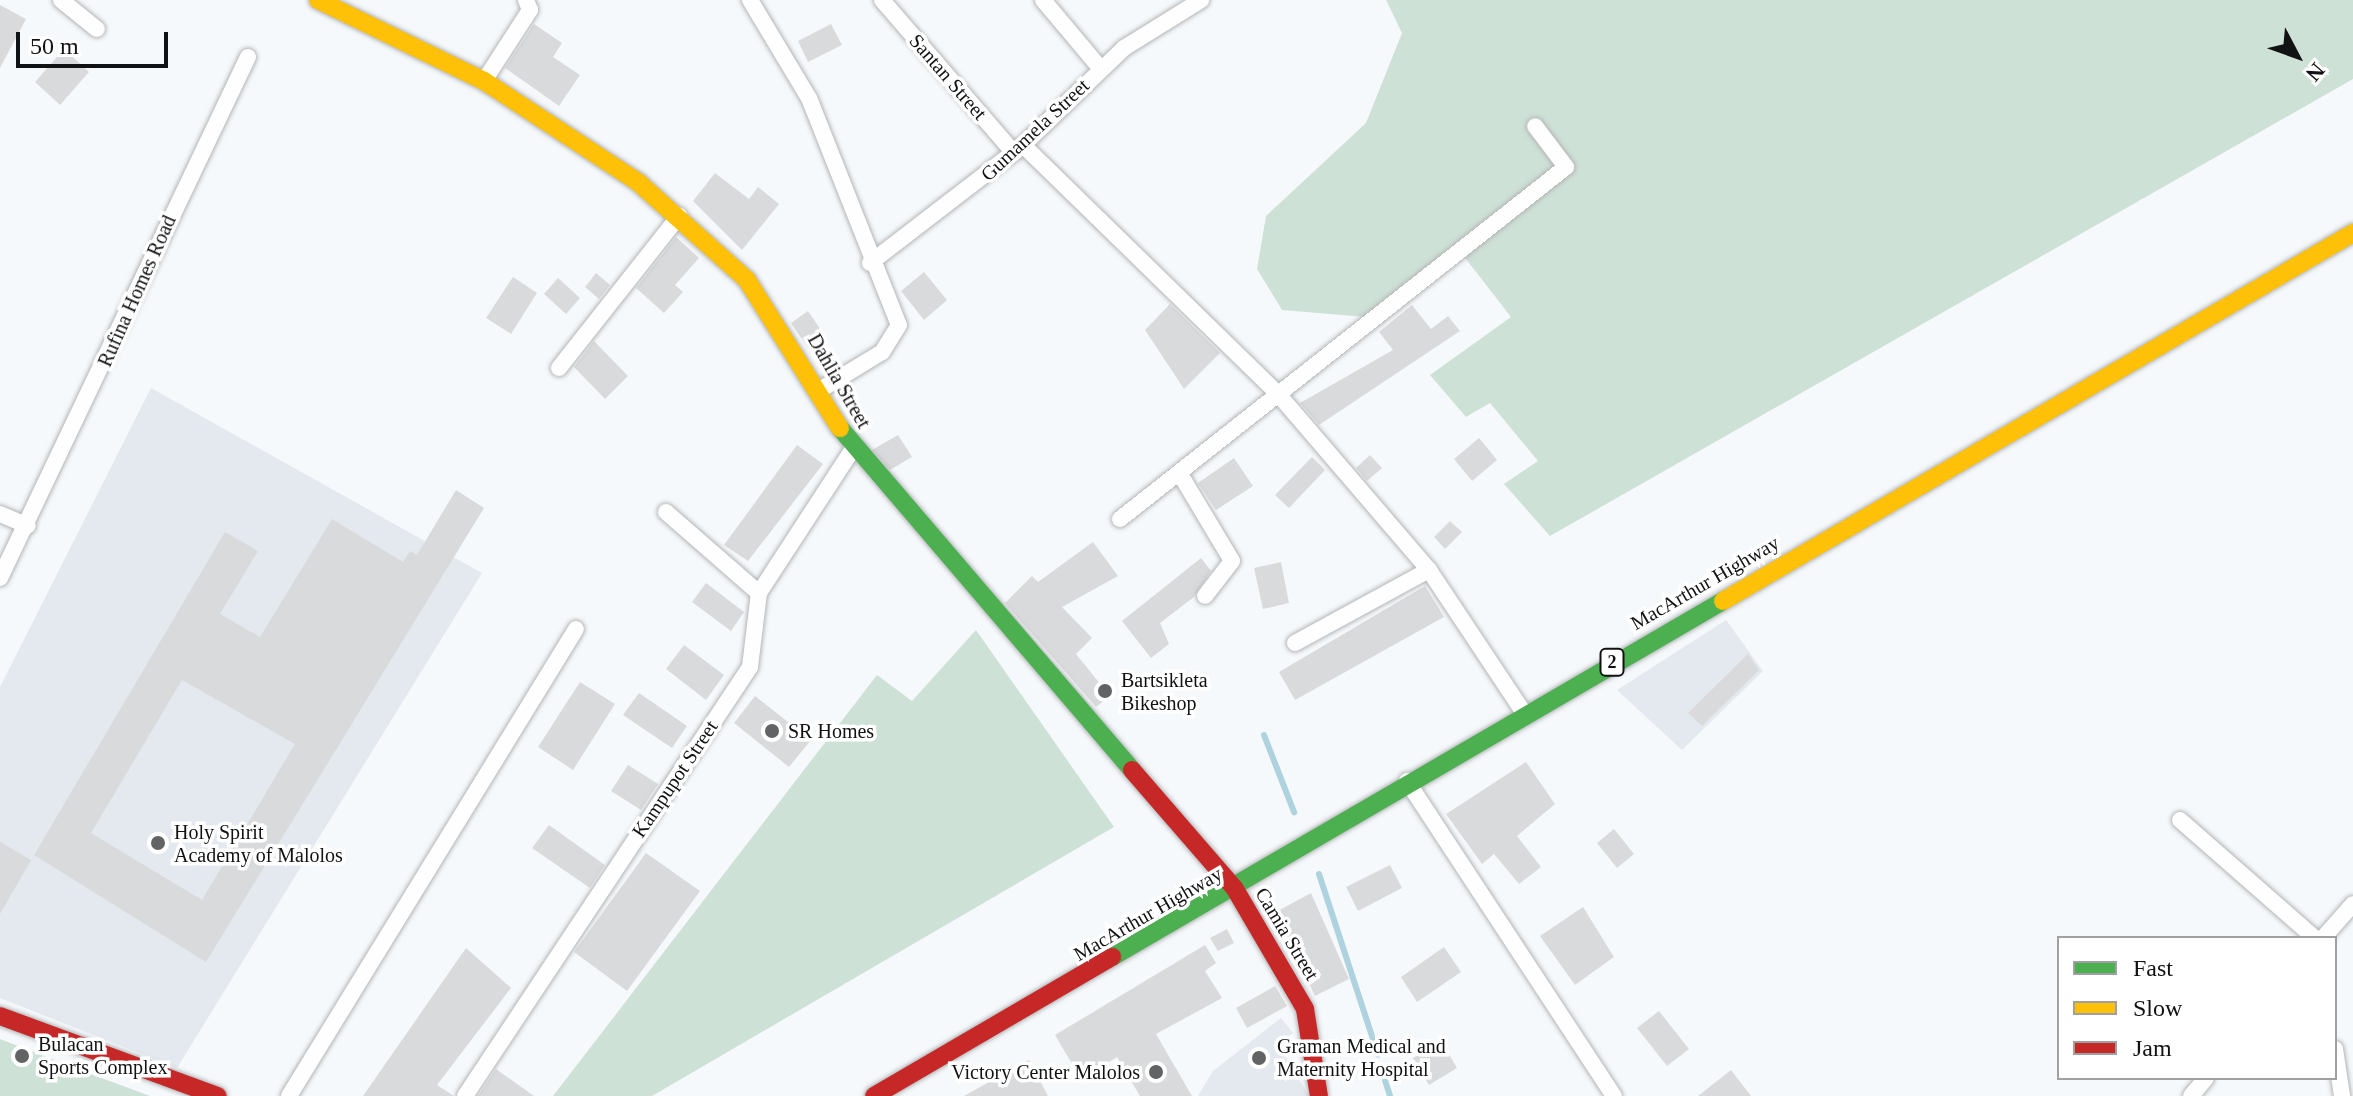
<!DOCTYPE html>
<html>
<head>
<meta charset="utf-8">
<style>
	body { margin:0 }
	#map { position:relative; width:2353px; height:1096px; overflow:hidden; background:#f6f9fb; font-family:"Times New Roman",serif }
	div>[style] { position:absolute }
	.built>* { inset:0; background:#e3e9ef }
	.green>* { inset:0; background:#cee1d6 }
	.stream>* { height:6px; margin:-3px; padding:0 3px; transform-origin:3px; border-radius:3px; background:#aed2de }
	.building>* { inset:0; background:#d9dadb }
	.roads { filter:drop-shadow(0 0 2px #b3b5b7) drop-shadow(0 0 2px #b3b5b7) }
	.street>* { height:16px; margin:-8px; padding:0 8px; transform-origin:8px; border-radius:8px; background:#fefefe }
	.fast>* { height:18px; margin:-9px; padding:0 9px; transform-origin:9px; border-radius:9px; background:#4caf50 }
	.slow>* { height:18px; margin:-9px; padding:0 9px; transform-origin:9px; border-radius:9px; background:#ffc107 }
	.jam>* { height:18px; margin:-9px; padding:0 9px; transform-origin:9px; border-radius:9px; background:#c62828 }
	.dots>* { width:22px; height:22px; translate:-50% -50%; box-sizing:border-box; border:4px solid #fff; border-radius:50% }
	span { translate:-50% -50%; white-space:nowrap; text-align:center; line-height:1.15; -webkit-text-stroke:7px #fff; paint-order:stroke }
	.shield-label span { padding:2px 6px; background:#fff; border:2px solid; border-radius:6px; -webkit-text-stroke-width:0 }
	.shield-label { font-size:18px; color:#111213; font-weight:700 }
	.street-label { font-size:20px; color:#111213 }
	.poi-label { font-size:20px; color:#111213 }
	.left { translate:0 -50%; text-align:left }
	.right { translate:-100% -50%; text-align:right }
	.legend { position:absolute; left:2057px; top:936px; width:280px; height:144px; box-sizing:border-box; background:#fff; border:2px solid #a0a0a1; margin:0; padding:10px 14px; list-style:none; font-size:24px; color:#111213 }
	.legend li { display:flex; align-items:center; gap:16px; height:40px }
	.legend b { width:40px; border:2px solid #a0a0a1 }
	.north { position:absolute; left:2257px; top:16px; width:80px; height:80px; -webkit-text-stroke:6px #fff; paint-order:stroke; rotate:131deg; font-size:22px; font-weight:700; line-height:32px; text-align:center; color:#111213 }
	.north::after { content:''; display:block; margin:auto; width:28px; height:36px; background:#111213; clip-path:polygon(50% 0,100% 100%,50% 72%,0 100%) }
	.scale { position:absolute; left:16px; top:32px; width:152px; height:36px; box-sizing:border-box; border:4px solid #111213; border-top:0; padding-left:10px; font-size:24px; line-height:28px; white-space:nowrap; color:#111213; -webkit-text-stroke:6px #fff; paint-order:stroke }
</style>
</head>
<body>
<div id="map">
	<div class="built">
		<div style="clip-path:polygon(151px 388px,482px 573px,177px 1068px,0 998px,0 687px)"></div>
		<div style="clip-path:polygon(1726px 620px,1763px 671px,1682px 750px,1617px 690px)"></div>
		<div style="clip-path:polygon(1281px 1018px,1293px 1033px,1278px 1044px,1309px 1096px,1198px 1096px,1213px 1071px)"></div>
	</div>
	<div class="green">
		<div style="clip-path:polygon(1386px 0,2353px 0,2353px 79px,1550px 536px,1504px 484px,1538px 461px,1490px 403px,1466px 417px,1430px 375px,1511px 317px,1459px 250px,1365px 317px,1282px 310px,1257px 269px,1266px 216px,1366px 123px,1402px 33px)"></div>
		<div style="clip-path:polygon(976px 630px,1114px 827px,652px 1096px,553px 1096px,877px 675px,912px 701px)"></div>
		<div style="clip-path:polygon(0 1039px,88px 1073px,150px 1096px,0 1096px)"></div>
	</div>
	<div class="stream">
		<div style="left:1264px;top:735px;width:83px;rotate:68.7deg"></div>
		<div style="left:1319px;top:874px;width:190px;rotate:71.9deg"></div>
		<div style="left:1381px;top:1068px;width:29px;rotate:72deg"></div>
	</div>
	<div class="building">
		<div style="clip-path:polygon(0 5px,26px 19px,0 68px)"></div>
		<div style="clip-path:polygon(534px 24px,562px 43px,553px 57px,580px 75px,559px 106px,505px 68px)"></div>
		<div style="clip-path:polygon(831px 24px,842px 45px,808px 62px,798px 41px)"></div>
		<div style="clip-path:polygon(64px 49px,89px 72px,60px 105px,35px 82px)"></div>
		<div style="clip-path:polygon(715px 173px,749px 199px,758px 187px,779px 204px,742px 250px,693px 201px)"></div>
		<div style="clip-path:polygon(676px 237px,699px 258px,675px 285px,683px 292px,664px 313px,636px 288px)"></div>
		<div style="clip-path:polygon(924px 272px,947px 300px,924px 320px,901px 291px)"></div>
		<div style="clip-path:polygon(596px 273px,610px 285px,599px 299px,585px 287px)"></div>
		<div style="clip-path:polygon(513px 277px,537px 293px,511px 334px,486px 318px)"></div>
		<div style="clip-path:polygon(558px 278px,580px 298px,566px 314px,544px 294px)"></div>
		<div style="clip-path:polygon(1170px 304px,1220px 353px,1184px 389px,1145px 330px)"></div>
		<div style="clip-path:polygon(1412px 305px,1431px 329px,1448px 316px,1460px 331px,1319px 425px,1300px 403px,1393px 350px,1379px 332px)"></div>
		<div style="clip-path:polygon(808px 311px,825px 336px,808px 348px,791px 323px)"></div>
		<div style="clip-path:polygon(594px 341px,628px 376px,605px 399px,574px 367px)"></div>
		<div style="clip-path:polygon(898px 435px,912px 457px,890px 470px,872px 450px)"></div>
		<div style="clip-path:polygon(1479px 438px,1497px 460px,1472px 481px,1454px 459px)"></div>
		<div style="clip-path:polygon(797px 445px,823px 464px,748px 561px,724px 545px)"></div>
		<div style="clip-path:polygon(1370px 455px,1382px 468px,1367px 481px,1356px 468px)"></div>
		<div style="clip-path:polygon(1312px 457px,1325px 470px,1289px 508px,1275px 495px)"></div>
		<div style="clip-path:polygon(1234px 458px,1253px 486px,1216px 510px,1198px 483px)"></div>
		<div style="clip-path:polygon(evenodd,456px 490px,484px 508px,206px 962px,34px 855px,225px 532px,258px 551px,220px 614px,260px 637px,332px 519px,403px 562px,410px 551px,417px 555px,456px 490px,182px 680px,295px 744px,202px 900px,91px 833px,182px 680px)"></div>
		<div style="clip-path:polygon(1450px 521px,1462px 532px,1445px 549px,1434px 537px)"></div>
		<div style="clip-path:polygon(1093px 542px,1118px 576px,1062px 607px,1092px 638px,1076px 654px,1110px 696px,1096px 707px,1005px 603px,1032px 576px,1038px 582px)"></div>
		<div style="clip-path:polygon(1201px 558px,1211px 571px,1194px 597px,1160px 623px,1169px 644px,1151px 658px,1122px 621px)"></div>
		<div style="clip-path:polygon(1281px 562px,1289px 603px,1263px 609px,1254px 568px)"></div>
		<div style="clip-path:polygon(706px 583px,744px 612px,731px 631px,692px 602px)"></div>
		<div style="clip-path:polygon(1425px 586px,1444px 617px,1295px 700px,1279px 672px)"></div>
		<div style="clip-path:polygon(684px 645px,724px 675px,706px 700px,666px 669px)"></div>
		<div style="clip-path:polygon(1748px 654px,1759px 670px,1702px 726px,1688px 713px)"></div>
		<div style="clip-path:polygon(580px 682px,615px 704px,573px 770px,538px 747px)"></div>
		<div style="clip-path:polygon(639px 693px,687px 726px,672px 748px,623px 715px)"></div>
		<div style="clip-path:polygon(755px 696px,811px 740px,789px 767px,734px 723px)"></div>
		<div style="clip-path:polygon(1526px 762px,1555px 804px,1517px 836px,1541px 867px,1519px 884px,1494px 854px,1482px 864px,1446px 814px)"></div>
		<div style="clip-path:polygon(628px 765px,658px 784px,641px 810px,611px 791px)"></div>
		<div style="clip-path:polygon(549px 825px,605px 865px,590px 888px,532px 848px)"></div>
		<div style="clip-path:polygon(1614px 829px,1634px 854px,1617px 868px,1597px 843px)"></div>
		<div style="clip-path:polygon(0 842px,31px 860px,0 914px)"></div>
		<div style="clip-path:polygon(646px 853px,700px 891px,627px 991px,574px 952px)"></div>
		<div style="clip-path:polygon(1390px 865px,1402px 888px,1358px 911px,1346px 887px)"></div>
		<div style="clip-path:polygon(1311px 893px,1349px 979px,1315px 996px,1276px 912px)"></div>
		<div style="clip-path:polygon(1583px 907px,1614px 957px,1575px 985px,1540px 936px)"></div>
		<div style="clip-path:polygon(1227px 929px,1234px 943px,1218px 951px,1210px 938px)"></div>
		<div style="clip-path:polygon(1205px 945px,1216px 963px,1205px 971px,1222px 998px,1156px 1034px,1192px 1096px,1140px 1096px,1117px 1057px,1081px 1079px,1055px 1035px)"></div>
		<div style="clip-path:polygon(1444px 947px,1461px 972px,1417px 1002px,1401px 977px)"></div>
		<div style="clip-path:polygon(466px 948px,511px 988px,437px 1085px,454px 1096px,363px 1096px)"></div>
		<div style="clip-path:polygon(1275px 986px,1287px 1006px,1247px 1028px,1236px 1008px)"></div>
		<div style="clip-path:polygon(1659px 1011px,1689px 1049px,1667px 1066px,1637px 1028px)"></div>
		<div style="clip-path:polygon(1441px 1041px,1457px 1068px,1429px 1085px,1413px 1058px)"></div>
		<div style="clip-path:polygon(1029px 1060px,1048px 1096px,964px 1096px)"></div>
		<div style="clip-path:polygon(496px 1069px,534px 1096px,478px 1096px)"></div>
		<div style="clip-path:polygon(1731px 1070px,1751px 1096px,1698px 1096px)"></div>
	</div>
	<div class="roads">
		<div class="street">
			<div style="left:61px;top:0;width:46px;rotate:38.9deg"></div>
			<div style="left:750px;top:0;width:114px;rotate:59deg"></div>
			<div style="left:809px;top:98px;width:244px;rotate:68.4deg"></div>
			<div style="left:899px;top:325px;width:32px;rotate:122deg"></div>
			<div style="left:882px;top:352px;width:73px;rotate:148.5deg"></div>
			<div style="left:882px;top:0;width:202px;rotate:49.2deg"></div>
			<div style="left:1043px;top:0;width:90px;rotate:50deg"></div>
			<div style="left:484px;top:81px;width:85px;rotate:-57.1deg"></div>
			<div style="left:530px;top:10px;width:11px;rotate:-112deg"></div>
			<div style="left:1023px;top:145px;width:358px;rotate:44.3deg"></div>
			<div style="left:1279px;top:395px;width:230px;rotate:49.4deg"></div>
			<div style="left:1429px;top:570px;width:172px;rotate:56.4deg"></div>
			<div style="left:870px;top:263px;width:193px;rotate:-37.6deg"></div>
			<div style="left:1023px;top:145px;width:140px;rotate:-43.8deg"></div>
			<div style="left:1124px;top:48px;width:91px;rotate:-31.9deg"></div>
			<div style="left:559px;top:368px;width:194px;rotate:-51.7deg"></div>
			<div style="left:1180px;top:474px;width:101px;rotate:59.1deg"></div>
			<div style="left:1232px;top:561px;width:44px;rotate:127.6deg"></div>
			<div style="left:666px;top:512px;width:123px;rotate:41.1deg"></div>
			<div style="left:0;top:514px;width:30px;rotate:23deg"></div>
			<div style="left:1120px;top:519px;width:568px;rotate:-38.28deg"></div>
			<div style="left:1566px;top:167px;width:51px;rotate:-127.1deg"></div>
			<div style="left:0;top:578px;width:577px;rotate:-64.55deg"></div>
			<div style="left:1295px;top:643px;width:153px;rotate:-28.6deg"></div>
			<div style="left:1407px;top:781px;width:377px;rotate:56.7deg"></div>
			<div style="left:2180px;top:820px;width:179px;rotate:41.2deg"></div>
			<div style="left:2323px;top:938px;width:45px;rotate:-48.6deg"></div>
			<div style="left:2335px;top:1049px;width:48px;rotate:81.5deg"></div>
			<div style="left:289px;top:1096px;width:548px;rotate:-58.43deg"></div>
			<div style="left:465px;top:1096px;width:515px;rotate:-56.4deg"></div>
			<div style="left:750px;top:667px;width:75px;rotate:-83.1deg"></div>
			<div style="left:759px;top:593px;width:172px;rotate:-56.9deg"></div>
			<div style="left:2191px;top:1096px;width:23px;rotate:-50deg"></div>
		</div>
		<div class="fast">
			<div style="left:840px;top:428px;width:450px;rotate:49.5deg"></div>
			<div style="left:1112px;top:957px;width:707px;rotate:-30.23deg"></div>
		</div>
		<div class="slow">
			<div style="left:318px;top:0;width:185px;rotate:26deg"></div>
			<div style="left:484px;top:81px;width:186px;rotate:33.3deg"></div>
			<div style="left:639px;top:183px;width:145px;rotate:41.9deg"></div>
			<div style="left:747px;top:280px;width:175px;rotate:57.9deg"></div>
			<div style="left:1723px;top:601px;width:730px;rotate:-30.29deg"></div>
		</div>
		<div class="jam">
			<div style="left:1132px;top:770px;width:157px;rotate:49.1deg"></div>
			<div style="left:1235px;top:889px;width:139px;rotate:59.7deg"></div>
			<div style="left:1305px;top:1009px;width:88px;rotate:80.9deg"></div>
			<div style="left:0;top:1016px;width:232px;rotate:20.2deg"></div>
			<div style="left:874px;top:1096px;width:276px;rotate:-30.3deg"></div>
		</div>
	</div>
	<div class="dots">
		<div style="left:1105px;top:691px;background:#616364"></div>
		<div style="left:772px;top:731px;background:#616364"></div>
		<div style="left:158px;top:843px;background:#616364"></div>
		<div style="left:22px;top:1056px;background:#616364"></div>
		<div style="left:1259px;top:1058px;background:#616364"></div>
		<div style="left:1156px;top:1072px;background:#616364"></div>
	</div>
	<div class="shield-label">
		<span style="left:1612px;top:662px">2</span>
	</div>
	<div class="street-label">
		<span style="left:948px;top:77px;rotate:49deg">Santan Street</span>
		<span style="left:1035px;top:130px;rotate:-43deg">Gumamela Street</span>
		<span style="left:137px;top:291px;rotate:-66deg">Rufina Homes Road</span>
		<span style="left:839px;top:381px;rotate:60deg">Dahlia Street</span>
		<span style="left:1705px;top:583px;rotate:-30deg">MacArthur Highway</span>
		<span style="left:675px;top:779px;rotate:-56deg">Kampupot Street</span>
		<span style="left:1148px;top:914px;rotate:-30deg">MacArthur Highway</span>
		<span style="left:1287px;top:934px;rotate:59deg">Camia Street</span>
	</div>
	<div class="poi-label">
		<span class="left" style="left:1121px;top:692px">Bartsikleta<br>Bikeshop</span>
		<span class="left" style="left:788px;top:731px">SR Homes</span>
		<span class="left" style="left:174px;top:844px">Holy Spirit<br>Academy of Malolos</span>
		<span class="left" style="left:38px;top:1056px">Bulacan<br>Sports Complex</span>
		<span class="left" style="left:1277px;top:1058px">Graman Medical and<br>Maternity Hospital</span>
		<span class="right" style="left:1140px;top:1072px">Victory Center Malolos</span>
	</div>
	<ul class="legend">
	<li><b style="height:10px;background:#4caf50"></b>Fast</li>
	<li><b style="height:10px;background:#ffc107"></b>Slow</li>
	<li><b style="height:10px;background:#c62828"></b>Jam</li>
	</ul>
	<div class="north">N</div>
	<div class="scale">50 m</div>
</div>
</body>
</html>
